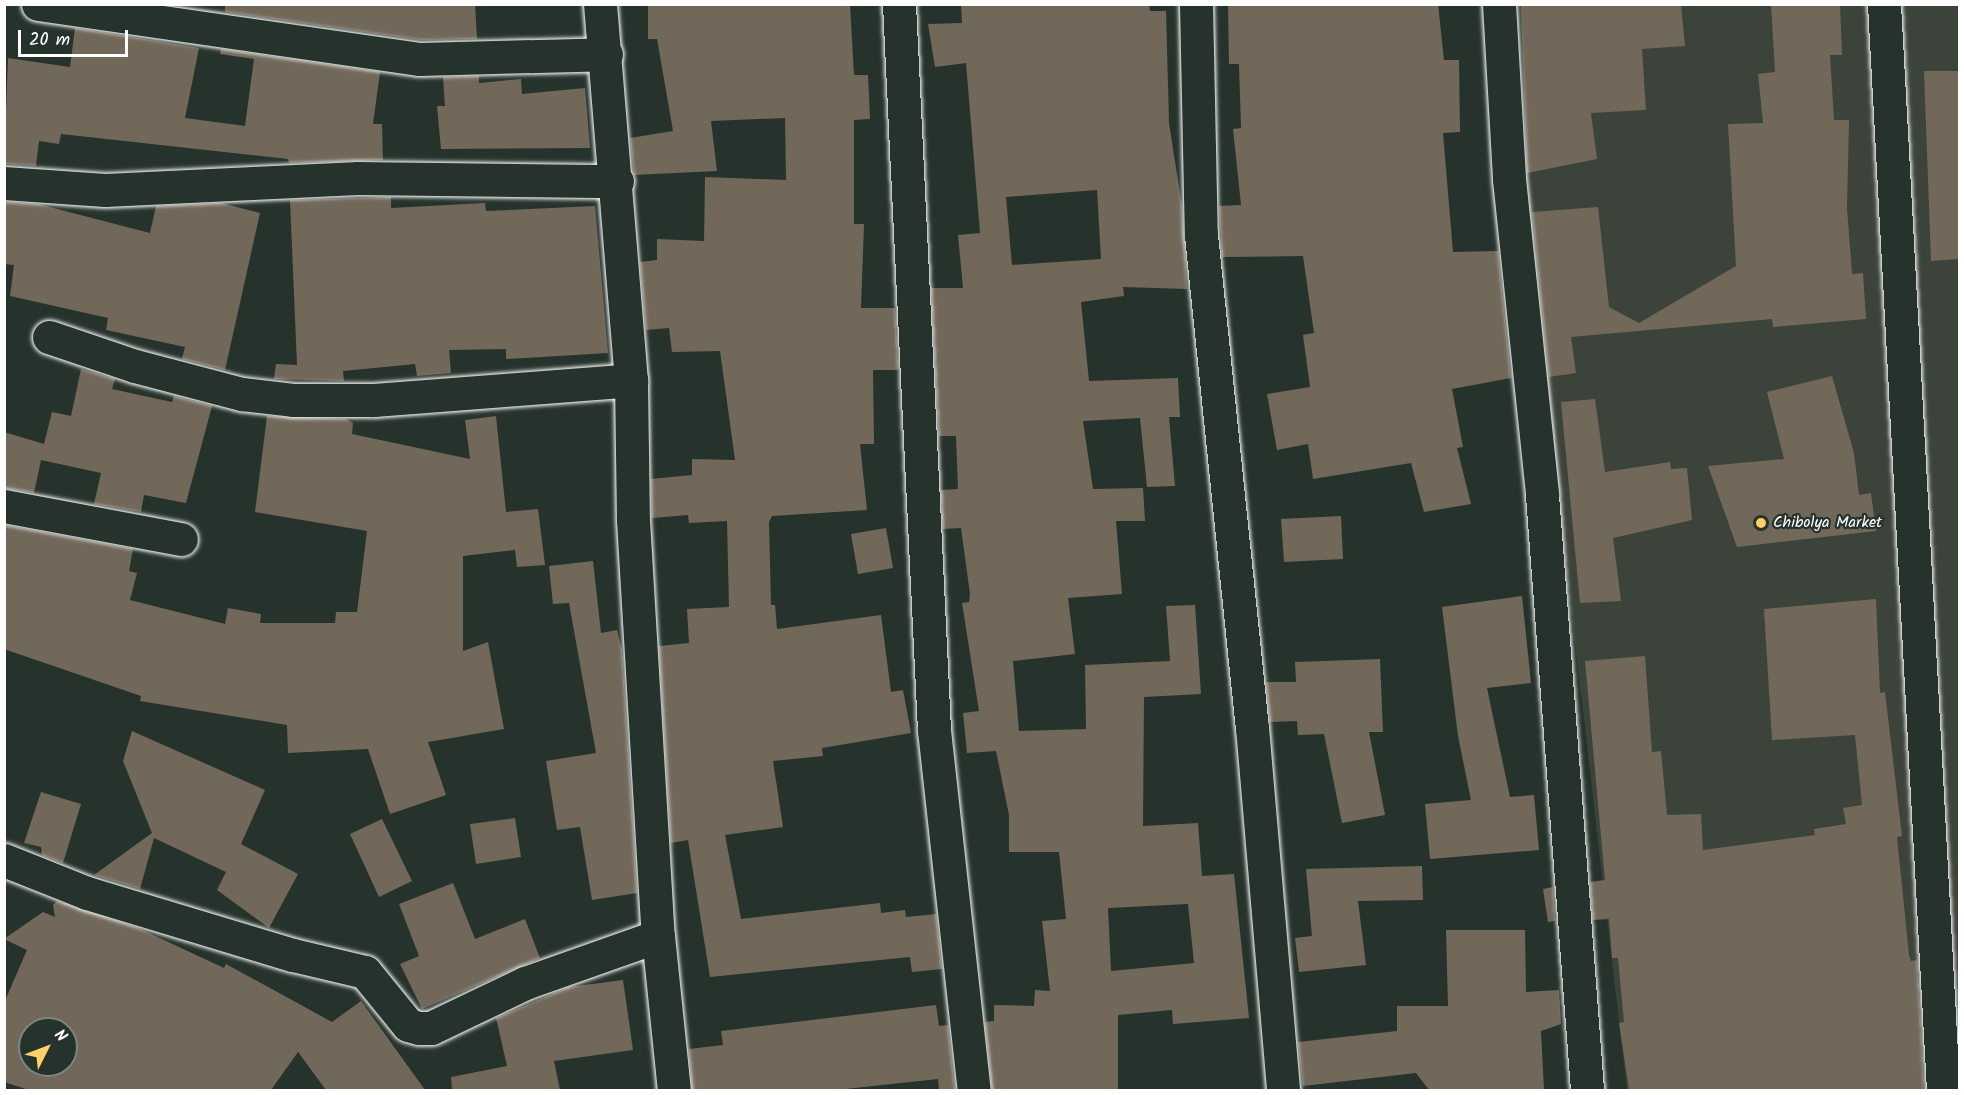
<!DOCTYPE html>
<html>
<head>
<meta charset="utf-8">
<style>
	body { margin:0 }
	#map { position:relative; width:1964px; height:1095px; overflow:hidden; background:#26332d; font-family:Kalam,sans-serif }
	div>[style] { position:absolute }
	.built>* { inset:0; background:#3c433a }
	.building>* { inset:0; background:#71685a }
	.roads { filter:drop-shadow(0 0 2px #fff) drop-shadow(0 0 2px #fff) }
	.street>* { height:33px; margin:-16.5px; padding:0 16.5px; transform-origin:16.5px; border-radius:16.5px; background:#26332d }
	.dots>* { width:16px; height:16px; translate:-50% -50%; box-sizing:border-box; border:3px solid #26332d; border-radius:50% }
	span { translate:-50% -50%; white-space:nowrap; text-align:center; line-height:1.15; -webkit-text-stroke:4.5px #26332d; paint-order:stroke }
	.poi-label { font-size:16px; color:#fff }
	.left { translate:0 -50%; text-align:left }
	.frame { position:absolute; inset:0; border:6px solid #fff; pointer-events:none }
	.north { position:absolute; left:18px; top:1017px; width:60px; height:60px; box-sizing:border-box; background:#26332d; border:2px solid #7d8581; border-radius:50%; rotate:48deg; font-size:16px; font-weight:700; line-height:24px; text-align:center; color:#fff }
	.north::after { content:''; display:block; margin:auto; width:21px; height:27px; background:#ffd166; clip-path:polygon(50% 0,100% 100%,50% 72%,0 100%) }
	.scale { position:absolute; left:18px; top:30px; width:110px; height:27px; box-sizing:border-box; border:3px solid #fff; border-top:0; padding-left:8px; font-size:18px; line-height:21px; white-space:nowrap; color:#fff; -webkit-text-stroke:4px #26332d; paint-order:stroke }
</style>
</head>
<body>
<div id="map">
	<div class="built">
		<div style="clip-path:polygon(1520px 5px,1959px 5px,1959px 1090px,1627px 1090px,1531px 261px)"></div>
	</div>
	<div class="building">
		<div style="clip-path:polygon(225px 4px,475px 4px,477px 39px,421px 40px,225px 12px)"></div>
		<div style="clip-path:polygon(648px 4px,850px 4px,854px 75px,868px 75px,870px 119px,854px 120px,854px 224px,864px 224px,861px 308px,895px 308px,898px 370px,873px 370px,874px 444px,860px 444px,867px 510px,772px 516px,769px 522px,771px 605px,775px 605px,777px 629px,881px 615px,891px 692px,903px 690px,911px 733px,822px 748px,823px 756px,773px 761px,783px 827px,725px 835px,741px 919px,880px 903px,881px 913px,905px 910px,906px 917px,936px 914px,942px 969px,912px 972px,910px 957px,710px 977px,688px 840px,671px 843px,659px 646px,689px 643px,687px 609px,729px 607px,727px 521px,689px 523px,688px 515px,652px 518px,651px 479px,692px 475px,692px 459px,735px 460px,720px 351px,672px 352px,669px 328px,646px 330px,640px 262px,657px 260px,657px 239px,704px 241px,705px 177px,786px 180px,785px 118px,711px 121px,717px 171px,634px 175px,630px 138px,673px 131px,657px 39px,648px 39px)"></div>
		<div style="clip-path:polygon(evenodd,961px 4px,1149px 4px,1150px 11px,1166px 11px,1169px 123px,1182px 206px,1187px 289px,1123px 287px,1124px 296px,1081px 302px,1089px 381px,1178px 378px,1180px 417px,1169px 417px,1175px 486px,1147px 487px,1140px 418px,1083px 421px,1093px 489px,1143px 488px,1145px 521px,1116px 521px,1122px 594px,1068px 598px,1075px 654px,1013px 661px,1019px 731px,1086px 729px,1085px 665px,1170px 661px,1166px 606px,1195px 605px,1201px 694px,1144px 697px,1143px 826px,1198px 823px,1202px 876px,1234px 874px,1249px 1018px,1173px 1024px,1172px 1010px,1118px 1015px,1118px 1090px,992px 1090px,985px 1022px,994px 1021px,994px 1005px,1034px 1006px,1035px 990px,1050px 991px,1042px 921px,1066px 919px,1059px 852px,1009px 852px,1009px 815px,996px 751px,967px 753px,963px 713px,979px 711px,962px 603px,969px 602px,970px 594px,961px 528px,943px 529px,941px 490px,958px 489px,956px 436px,939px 436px,931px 288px,963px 288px,958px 235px,980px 233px,966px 63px,935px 67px,928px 24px,962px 23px,961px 4px,1097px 190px,1101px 259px,1012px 265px,1006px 197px,1097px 190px,961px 4px,1188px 904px,1194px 963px,1111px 971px,1108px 908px,1188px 904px)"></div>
		<div style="clip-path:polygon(1228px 4px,1438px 4px,1444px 60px,1459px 60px,1460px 132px,1443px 133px,1453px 252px,1498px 251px,1511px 378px,1452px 389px,1463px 447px,1457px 448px,1471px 504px,1424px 512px,1411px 463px,1313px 479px,1308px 444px,1277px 450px,1267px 394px,1310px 387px,1303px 335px,1314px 333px,1303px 256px,1222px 257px,1219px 206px,1241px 205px,1233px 129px,1241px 128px,1239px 64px,1229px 64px)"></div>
		<div style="clip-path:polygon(1521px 4px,1681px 4px,1685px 46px,1642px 49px,1646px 110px,1591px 113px,1597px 159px,1527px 173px)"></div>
		<div style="clip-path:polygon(1771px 4px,1840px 4px,1842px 55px,1830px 55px,1834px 120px,1849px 120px,1847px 208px,1852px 274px,1863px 273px,1866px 319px,1773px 327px,1772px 319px,1571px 337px,1576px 373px,1549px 377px,1532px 212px,1598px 207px,1609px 307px,1639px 323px,1736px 266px,1728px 124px,1763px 123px,1758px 74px,1775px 72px)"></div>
		<div style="clip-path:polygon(75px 28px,199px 48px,185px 118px,245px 126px,254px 59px,220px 54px,221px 49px,380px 72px,373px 124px,382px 124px,383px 160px,289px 163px,288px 159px,61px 134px,59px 144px,39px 141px,36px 166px,4px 164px,8px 58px,70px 67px)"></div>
		<div style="clip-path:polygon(1924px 71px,1959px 71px,1959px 259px,1931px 261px)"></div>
		<div style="clip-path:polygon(479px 76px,479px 83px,521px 79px,522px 94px,585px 88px,590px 148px,441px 149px,437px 106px,445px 106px,443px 77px)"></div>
		<div style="clip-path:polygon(391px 197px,391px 208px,485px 203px,486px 211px,595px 206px,608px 353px,506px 359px,506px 349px,449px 350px,451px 373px,417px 376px,415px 364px,343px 371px,344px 381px,274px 379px,276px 364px,297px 365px,290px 200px)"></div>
		<div style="clip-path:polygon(4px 202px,38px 204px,150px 233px,156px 206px,221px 203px,260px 213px,225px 370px,182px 359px,185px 347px,106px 330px,108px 318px,10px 296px,14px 265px,4px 264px)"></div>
		<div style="clip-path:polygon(81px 369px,115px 379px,112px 389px,172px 402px,174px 396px,212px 406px,186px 503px,144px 495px,141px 512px,94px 504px,101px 473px,41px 460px,34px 493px,4px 488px,4px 432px,44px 444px,52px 412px,71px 416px)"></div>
		<div style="clip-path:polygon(1832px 376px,1854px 453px,1859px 495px,1871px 493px,1876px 531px,1737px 547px,1708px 466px,1784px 459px,1767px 392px)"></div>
		<div style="clip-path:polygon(1595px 399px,1605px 472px,1670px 462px,1671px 469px,1687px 468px,1692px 520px,1613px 538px,1621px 601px,1580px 603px,1561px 402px)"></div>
		<div style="clip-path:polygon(267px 416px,346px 419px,353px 423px,352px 434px,470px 459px,465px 420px,496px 416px,506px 512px,538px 509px,545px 565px,517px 567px,515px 550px,463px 556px,463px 651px,488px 642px,504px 729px,428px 742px,446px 795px,390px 814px,368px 749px,288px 753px,287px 725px,140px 701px,141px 696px,4px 649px,4px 525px,133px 549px,129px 571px,137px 573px,130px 600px,225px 624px,228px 608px,261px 614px,260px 623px,335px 623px,336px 612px,357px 612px,367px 531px,255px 512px)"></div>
		<div style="clip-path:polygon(1341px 516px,1343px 559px,1284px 562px,1281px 519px)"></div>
		<div style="clip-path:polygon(886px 528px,893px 568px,858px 574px,851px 534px)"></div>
		<div style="clip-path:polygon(593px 561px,601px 633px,617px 630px,622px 650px,637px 893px,592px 900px,580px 827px,557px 830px,546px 761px,596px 753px,569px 603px,553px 604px,549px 566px)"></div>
		<div style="clip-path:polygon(1522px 596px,1531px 683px,1487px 688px,1510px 797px,1534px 795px,1539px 850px,1430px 859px,1425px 804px,1471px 800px,1458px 736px,1442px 607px)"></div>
		<div style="clip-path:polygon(1876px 599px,1880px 693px,1885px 692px,1902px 836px,1897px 837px,1909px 955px,1911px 961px,1917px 960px,1924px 1090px,1629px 1090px,1619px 1023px,1624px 1022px,1618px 958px,1612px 958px,1609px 919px,1593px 920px,1590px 882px,1605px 880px,1585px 661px,1645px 656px,1652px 752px,1661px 751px,1667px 815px,1701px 814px,1703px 850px,1815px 835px,1814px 829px,1846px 824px,1843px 808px,1862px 805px,1855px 735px,1772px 740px,1764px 609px)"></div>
		<div style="clip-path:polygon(1380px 659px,1383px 732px,1369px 732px,1385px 815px,1342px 823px,1324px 734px,1298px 735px,1297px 721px,1270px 722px,1266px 682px,1296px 682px,1295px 662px)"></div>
		<div style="clip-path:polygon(132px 731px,265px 790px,241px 844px,298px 874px,269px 928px,217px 890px,226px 872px,154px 838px,140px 889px,94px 875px,152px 833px,123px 761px)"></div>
		<div style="clip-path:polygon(41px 792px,81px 804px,63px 863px,42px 855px,41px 847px,24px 843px)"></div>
		<div style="clip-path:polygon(515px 818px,521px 857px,476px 864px,470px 824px)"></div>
		<div style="clip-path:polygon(382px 819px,412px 881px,379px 897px,350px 834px)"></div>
		<div style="clip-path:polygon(1422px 866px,1423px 900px,1358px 901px,1366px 965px,1299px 972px,1295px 938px,1312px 936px,1306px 869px)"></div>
		<div style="clip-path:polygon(453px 883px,475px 939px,525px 919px,540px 958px,422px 1009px,400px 964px,419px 956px,399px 904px)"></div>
		<div style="clip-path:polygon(1553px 887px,1555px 921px,1548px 922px,1543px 889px)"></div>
		<div style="clip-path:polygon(evenodd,57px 901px,136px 927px,224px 968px,226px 964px,332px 1022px,361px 1001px,425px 1090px,326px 1090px,298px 1052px,271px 1090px,29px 1090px,4px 1082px,4px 1003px,27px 950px,4px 939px,43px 912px,55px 917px,53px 905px,57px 901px,30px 1029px,66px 1029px,66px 1065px,30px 1065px,30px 1029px)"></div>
		<div style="clip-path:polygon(1446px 930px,1525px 930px,1526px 992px,1559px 990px,1561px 1024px,1541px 1031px,1544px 1090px,1429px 1090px,1416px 1073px,1303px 1086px,1298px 1042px,1397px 1031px,1397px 1006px,1448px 1006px)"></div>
		<div style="clip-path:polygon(623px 980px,633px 1050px,554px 1061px,560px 1090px,452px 1090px,451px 1077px,507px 1066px,496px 1018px,569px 987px)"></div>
		<div style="clip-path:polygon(936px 1005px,939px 1026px,948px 1025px,955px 1090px,939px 1090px,938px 1079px,836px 1090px,692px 1090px,689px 1049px,723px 1045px,721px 1031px)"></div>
	</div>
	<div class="roads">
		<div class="street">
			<div style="left:38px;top:4px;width:386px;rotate:8.2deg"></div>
			<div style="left:420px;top:59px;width:186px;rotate:-1.5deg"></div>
			<div style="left:600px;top:4px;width:377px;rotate:85.3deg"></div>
			<div style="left:631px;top:380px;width:140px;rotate:89.2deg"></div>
			<div style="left:633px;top:520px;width:417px;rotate:86.6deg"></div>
			<div style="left:658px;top:936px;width:155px;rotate:84.1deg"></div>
			<div style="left:899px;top:4px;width:727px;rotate:87.24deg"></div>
			<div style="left:934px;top:730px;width:362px;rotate:83.7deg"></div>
			<div style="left:1196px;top:4px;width:231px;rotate:88.8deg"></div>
			<div style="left:1201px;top:235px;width:495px;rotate:84.1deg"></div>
			<div style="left:1252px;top:727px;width:364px;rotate:85.1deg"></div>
			<div style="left:1499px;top:4px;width:175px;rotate:86.7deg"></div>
			<div style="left:1509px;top:179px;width:318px;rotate:84deg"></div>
			<div style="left:1542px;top:495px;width:597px;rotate:85.67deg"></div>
			<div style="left:1884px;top:4px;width:1088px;rotate:86.89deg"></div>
			<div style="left:4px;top:183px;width:101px;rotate:4deg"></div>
			<div style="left:105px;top:190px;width:253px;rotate:-2.7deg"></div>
			<div style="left:358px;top:178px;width:259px;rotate:0.7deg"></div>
			<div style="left:49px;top:337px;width:91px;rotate:18.6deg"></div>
			<div style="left:135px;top:366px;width:111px;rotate:14.7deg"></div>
			<div style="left:242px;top:394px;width:51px;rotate:6.7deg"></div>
			<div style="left:293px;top:400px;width:81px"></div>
			<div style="left:374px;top:400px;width:258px;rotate:-4.4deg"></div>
			<div style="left:4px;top:506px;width:180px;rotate:10.6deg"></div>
			<div style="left:4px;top:860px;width:89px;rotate:21.7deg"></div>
			<div style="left:87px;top:893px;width:215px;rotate:16.8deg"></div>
			<div style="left:293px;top:955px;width:74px;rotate:13.3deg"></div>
			<div style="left:365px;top:972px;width:68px;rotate:50.9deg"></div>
			<div style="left:408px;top:1025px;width:11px;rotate:15deg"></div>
			<div style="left:419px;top:1028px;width:12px"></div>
			<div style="left:431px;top:1028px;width:104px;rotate:-25.6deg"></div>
			<div style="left:525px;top:983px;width:141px;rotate:-19.5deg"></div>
		</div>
	</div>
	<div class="dots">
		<div style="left:1761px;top:523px;background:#ffd166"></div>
	</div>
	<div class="poi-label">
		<span class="left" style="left:1773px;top:523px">Chibolya Market</span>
	</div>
	<div class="frame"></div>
	<div class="north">N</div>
	<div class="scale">20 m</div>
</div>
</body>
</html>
